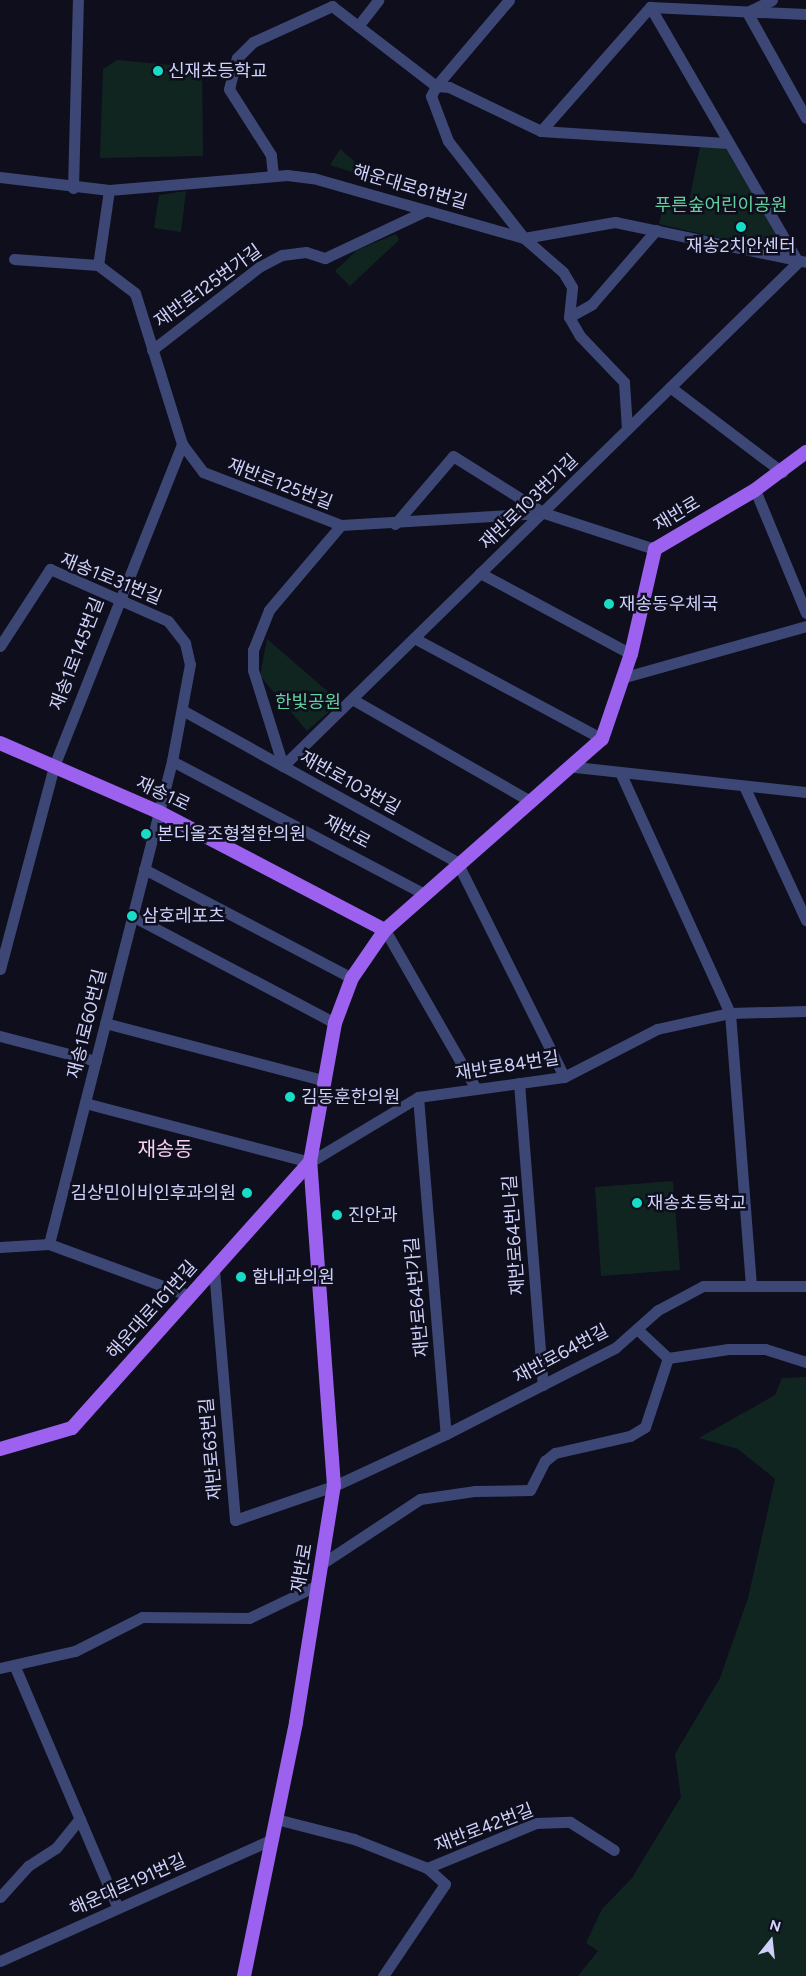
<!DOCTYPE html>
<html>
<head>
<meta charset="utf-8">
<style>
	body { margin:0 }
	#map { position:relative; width:806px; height:1976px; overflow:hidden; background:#0e0e1c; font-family:Figtree,"Noto Sans KR",sans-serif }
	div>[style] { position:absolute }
	.green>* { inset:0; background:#112520 }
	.minor>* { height:11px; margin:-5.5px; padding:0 5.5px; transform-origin:5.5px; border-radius:5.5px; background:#3d4776 }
	.major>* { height:14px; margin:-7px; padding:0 7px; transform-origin:7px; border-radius:7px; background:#9c61ee }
	.dots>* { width:14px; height:14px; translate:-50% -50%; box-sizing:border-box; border:2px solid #0e0e1c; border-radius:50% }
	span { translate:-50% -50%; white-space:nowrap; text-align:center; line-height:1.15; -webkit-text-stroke:5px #0e0e1c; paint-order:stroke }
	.poi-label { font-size:18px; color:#ced2fa }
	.left { translate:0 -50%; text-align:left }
	.right { translate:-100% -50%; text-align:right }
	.street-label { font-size:18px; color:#ced2fa }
	.park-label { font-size:18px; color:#63d19e }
	.quarter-label { font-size:20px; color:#fad0f3 }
	.north { position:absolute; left:746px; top:1916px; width:50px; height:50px; -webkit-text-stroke:4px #0e0e1c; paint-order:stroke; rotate:16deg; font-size:14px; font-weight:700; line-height:20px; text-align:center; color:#ced2fa }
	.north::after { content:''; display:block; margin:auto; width:18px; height:22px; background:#ced2fa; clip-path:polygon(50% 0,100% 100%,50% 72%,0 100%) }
</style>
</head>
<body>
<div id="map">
	<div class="green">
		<div style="clip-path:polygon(117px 60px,202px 68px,203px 156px,100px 158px,103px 69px)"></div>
		<div style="clip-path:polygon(700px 147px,725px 148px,788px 254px,659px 224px,664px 202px,688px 207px)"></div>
		<div style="clip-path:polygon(340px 149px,377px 180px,330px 165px)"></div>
		<div style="clip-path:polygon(186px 191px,181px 232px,154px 228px,159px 195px)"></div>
		<div style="clip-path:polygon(396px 234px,399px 240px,350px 286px,335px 271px,357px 250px)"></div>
		<div style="clip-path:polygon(267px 639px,340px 702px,307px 731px,260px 676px)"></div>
		<div style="clip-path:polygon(673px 1181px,680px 1270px,601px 1276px,595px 1187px)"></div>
		<div style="clip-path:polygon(806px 1377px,806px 1976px,578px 1976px,598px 1951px,586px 1943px,602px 1909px,632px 1878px,681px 1797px,675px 1754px,720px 1678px,748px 1598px,775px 1479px,738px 1449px,699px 1438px,775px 1395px,782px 1378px)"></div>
	</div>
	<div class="minor">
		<div style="left:772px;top:0;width:28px;rotate:154deg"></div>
		<div style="left:747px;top:12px;width:121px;rotate:60.9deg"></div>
		<div style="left:650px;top:7px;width:156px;rotate:2.6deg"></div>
		<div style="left:358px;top:26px;width:33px;rotate:-52deg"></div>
		<div style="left:541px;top:131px;width:165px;rotate:-48.7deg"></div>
		<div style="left:273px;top:175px;width:20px;rotate:-96deg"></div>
		<div style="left:271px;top:155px;width:78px;rotate:-122.5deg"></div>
		<div style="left:229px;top:89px;width:32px;rotate:-76deg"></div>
		<div style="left:237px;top:58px;width:23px;rotate:-45deg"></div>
		<div style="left:253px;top:42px;width:87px;rotate:-24.5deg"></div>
		<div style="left:332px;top:6px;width:131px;rotate:37.6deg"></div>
		<div style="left:436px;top:86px;width:113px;rotate:-49.7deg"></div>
		<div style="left:0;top:177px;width:110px;rotate:6.8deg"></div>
		<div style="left:109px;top:190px;width:179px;rotate:-4.8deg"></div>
		<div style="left:287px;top:175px;width:26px;rotate:7deg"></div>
		<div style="left:313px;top:178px;width:219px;rotate:15.9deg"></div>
		<div style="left:524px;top:238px;width:92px;rotate:-10deg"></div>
		<div style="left:615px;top:222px;width:195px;rotate:11.8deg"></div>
		<div style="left:73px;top:188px;width:188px;rotate:-88.5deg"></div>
		<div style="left:109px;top:190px;width:76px;rotate:98.3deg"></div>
		<div style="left:98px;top:265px;width:46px;rotate:37.1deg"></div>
		<div style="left:135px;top:293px;width:158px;rotate:72.7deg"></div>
		<div style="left:182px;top:444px;width:35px;rotate:53deg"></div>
		<div style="left:203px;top:472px;width:148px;rotate:21deg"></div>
		<div style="left:341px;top:525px;width:203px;rotate:-3.4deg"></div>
		<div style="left:544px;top:513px;width:117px;rotate:18deg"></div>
		<div style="left:14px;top:259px;width:84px;rotate:4.1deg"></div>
		<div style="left:569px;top:317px;width:26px;rotate:-29deg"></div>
		<div style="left:592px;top:304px;width:98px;rotate:-49.1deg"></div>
		<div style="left:152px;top:350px;width:135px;rotate:-37.8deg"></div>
		<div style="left:259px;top:267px;width:26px;rotate:-28deg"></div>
		<div style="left:282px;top:255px;width:24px;rotate:-7deg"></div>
		<div style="left:306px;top:252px;width:20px;rotate:18deg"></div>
		<div style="left:325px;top:258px;width:110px;rotate:-25.2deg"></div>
		<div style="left:670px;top:387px;width:141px;rotate:37.2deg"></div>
		<div style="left:627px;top:429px;width:47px;rotate:-93.7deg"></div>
		<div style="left:624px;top:382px;width:64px;rotate:-133.7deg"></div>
		<div style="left:580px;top:336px;width:22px;rotate:-120deg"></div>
		<div style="left:569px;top:317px;width:30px;rotate:-84deg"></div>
		<div style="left:572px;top:287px;width:17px;rotate:-121deg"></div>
		<div style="left:563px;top:272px;width:52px;rotate:-138.9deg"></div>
		<div style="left:524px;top:238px;width:123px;rotate:-128.1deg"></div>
		<div style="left:448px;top:141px;width:48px;rotate:-110.7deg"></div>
		<div style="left:431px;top:96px;width:11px;rotate:-63deg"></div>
		<div style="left:436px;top:86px;width:13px;rotate:4deg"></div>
		<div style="left:449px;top:87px;width:102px;rotate:25.6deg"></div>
		<div style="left:541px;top:131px;width:188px;rotate:3.7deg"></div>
		<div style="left:755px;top:490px;width:133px;rotate:67.5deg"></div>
		<div style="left:395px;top:524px;width:89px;rotate:-49.5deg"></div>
		<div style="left:453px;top:456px;width:107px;rotate:32.1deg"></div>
		<div style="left:341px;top:525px;width:111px;rotate:130.3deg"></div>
		<div style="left:269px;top:610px;width:43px;rotate:111.8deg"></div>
		<div style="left:253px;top:650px;width:20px;rotate:90deg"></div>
		<div style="left:253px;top:670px;width:101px;rotate:72.6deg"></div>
		<div style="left:283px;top:766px;width:199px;rotate:28.9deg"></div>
		<div style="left:457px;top:862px;width:240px;rotate:63.5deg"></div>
		<div style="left:480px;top:573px;width:171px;rotate:28.2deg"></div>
		<div style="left:414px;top:638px;width:213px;rotate:28.2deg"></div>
		<div style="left:0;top:646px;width:92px;rotate:-57deg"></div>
		<div style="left:50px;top:569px;width:129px;rotate:23.8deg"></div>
		<div style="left:168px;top:621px;width:28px;rotate:52deg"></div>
		<div style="left:185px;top:643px;width:22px;rotate:77deg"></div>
		<div style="left:190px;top:664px;width:99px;rotate:100.5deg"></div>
		<div style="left:172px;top:761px;width:498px;rotate:104.3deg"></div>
		<div style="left:625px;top:677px;width:188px;rotate:-15.7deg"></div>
		<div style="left:352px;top:699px;width:207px;rotate:29.8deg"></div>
		<div style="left:184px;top:711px;width:113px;rotate:29.1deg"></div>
		<div style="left:283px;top:766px;width:721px;rotate:-44.38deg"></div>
		<div style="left:798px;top:262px;width:295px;rotate:-120.1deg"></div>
		<div style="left:172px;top:761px;width:285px;rotate:27.8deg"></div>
		<div style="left:575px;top:767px;width:232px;rotate:6.2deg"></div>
		<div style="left:620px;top:772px;width:265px;rotate:65.5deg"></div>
		<div style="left:730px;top:1013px;width:271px;rotate:85.6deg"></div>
		<div style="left:744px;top:786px;width:148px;rotate:65.2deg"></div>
		<div style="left:144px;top:869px;width:235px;rotate:27.7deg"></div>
		<div style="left:132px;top:916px;width:229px;rotate:27.8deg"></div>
		<div style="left:385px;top:930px;width:183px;rotate:60.2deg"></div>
		<div style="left:0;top:969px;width:210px;rotate:-75.1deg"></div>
		<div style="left:54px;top:766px;width:347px;rotate:-68.3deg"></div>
		<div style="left:105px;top:1023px;width:225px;rotate:14.7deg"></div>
		<div style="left:0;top:1036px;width:99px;rotate:14.6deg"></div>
		<div style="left:519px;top:1083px;width:303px;rotate:85.5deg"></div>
		<div style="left:418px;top:1097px;width:338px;rotate:85.3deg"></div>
		<div style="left:85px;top:1103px;width:233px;rotate:14.7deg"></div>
		<div style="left:310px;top:1162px;width:126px;rotate:-31deg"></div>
		<div style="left:418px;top:1097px;width:147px;rotate:-7.8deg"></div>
		<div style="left:564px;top:1077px;width:105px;rotate:-27.3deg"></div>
		<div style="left:657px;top:1029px;width:75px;rotate:-12.4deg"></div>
		<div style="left:730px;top:1013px;width:76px;rotate:-1.5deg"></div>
		<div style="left:0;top:1247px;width:49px;rotate:-3.5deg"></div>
		<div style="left:49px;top:1244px;width:150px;rotate:20.2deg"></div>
		<div style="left:214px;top:1270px;width:251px;rotate:85.2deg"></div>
		<div style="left:235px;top:1520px;width:105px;rotate:-19deg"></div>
		<div style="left:334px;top:1486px;width:123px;rotate:-24.9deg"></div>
		<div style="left:446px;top:1434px;width:190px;rotate:-27deg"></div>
		<div style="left:615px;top:1348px;width:57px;rotate:-41.5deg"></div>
		<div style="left:658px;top:1310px;width:51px;rotate:-28.1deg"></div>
		<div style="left:703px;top:1286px;width:103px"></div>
		<div style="left:637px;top:1329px;width:42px;rotate:43.1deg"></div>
		<div style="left:668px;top:1358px;width:61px;rotate:-8.5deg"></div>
		<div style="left:728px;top:1349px;width:37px"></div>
		<div style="left:765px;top:1349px;width:43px;rotate:17.6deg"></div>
		<div style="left:323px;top:1563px;width:116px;rotate:-33.4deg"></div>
		<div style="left:420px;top:1499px;width:56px;rotate:-8.3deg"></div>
		<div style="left:475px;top:1491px;width:55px;rotate:-1deg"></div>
		<div style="left:530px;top:1490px;width:33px;rotate:-63deg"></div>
		<div style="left:545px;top:1461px;width:13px;rotate:-39deg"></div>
		<div style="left:555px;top:1453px;width:77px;rotate:-12.8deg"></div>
		<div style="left:630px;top:1436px;width:17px;rotate:-31deg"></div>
		<div style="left:645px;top:1427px;width:73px;rotate:-71.6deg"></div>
		<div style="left:15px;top:1667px;width:262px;rotate:66.9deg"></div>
		<div style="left:0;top:1668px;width:77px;rotate:-12.8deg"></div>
		<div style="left:75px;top:1651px;width:75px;rotate:-26.9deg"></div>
		<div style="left:142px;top:1617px;width:107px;rotate:0.5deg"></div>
		<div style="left:249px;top:1618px;width:76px;rotate:-25.6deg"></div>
		<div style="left:276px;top:1819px;width:81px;rotate:14.4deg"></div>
		<div style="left:354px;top:1839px;width:79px;rotate:21.7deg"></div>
		<div style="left:427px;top:1868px;width:118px;rotate:-22.4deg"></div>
		<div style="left:536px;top:1823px;width:34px;rotate:-2deg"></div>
		<div style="left:570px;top:1822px;width:52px;rotate:32.5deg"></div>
		<div style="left:0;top:1897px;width:42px;rotate:-47.9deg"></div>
		<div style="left:28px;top:1866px;width:33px;rotate:-33deg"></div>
		<div style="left:56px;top:1848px;width:38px;rotate:-51deg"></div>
		<div style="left:0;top:1961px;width:297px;rotate:-24.1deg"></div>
		<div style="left:383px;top:1976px;width:111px;rotate:-56deg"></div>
		<div style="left:445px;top:1884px;width:24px;rotate:-138deg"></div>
	</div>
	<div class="major">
		<div style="left:0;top:743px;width:173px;rotate:23.5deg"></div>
		<div style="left:159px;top:812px;width:255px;rotate:27.6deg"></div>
		<div style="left:0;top:1449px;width:75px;rotate:-16.3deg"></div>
		<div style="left:72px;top:1428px;width:357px;rotate:-48.2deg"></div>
		<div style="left:244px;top:1976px;width:259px;rotate:-78.4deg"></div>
		<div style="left:296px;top:1722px;width:239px;rotate:-80.9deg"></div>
		<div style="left:334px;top:1486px;width:325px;rotate:-94.2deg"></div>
		<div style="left:310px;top:1162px;width:141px;rotate:-79.8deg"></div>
		<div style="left:335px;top:1023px;width:48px;rotate:-69.3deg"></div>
		<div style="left:352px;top:978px;width:58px;rotate:-55.5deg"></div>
		<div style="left:385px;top:930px;width:289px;rotate:-41.4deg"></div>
		<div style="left:602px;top:739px;width:90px;rotate:-71.2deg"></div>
		<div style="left:631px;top:654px;width:108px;rotate:-77.1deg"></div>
		<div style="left:655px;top:549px;width:116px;rotate:-30.5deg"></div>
		<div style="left:755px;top:490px;width:64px;rotate:-36.7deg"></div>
	</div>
	<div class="dots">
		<div style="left:158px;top:71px;background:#18dcc6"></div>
		<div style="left:741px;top:227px;background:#18dcc6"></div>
		<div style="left:609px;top:604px;background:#18dcc6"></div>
		<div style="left:146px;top:834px;background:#18dcc6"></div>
		<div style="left:132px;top:916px;background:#18dcc6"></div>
		<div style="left:290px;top:1097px;background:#18dcc6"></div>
		<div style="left:247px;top:1193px;background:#18dcc6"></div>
		<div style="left:637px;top:1203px;background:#18dcc6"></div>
		<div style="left:337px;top:1215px;background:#18dcc6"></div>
		<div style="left:241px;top:1277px;background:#18dcc6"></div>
	</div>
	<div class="poi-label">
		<span class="left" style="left:168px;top:71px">신재초등학교</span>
		<span style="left:741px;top:246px">재송2치안센터</span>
		<span class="left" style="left:619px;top:604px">재송동우체국</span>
		<span class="left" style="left:157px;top:834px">본디올조형철한의원</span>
		<span class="left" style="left:142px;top:916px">삼호레포츠</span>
		<span class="left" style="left:301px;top:1097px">김동훈한의원</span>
		<span class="right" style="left:236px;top:1193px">김상민이비인후과의원</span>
		<span class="left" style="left:647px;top:1203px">재송초등학교</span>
		<span class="left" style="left:348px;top:1215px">진안과</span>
		<span class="left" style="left:252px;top:1277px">함내과의원</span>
	</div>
	<div class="street-label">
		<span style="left:410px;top:187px;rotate:16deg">해운대로81번길</span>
		<span style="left:208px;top:286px;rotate:-36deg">재반로125번가길</span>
		<span style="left:280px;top:484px;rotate:21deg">재반로125번길</span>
		<span style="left:529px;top:502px;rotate:-44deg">재반로103번가길</span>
		<span style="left:677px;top:514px;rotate:-31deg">재반로</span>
		<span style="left:111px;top:579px;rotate:22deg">재송1로31번길</span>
		<span style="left:77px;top:654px;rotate:-69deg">재송1로145번길</span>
		<span style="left:350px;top:783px;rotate:29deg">재반로103번길</span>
		<span style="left:163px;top:794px;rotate:25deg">재송1로</span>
		<span style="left:347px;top:832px;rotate:28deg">재반로</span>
		<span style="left:87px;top:1024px;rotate:-76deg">재송1로60번길</span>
		<span style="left:507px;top:1066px;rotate:-9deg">재반로84번길</span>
		<span style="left:514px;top:1235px;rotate:-94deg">재반로64번나길</span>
		<span style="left:417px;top:1297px;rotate:-95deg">재반로64번가길</span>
		<span style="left:152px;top:1310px;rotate:-48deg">해운대로161번길</span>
		<span style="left:561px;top:1354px;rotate:-28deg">재반로64번길</span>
		<span style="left:211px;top:1449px;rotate:-95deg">재반로63번길</span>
		<span style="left:302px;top:1568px;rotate:-80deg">재반로</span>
		<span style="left:484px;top:1828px;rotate:-21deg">재반로42번길</span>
		<span style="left:128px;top:1885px;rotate:-24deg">해운대로191번길</span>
	</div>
	<div class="park-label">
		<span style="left:721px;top:205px">푸른숲어린이공원</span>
		<span style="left:308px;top:702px">한빛공원</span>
	</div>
	<div class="quarter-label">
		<span style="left:165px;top:1149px">재송동</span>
	</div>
	<div class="north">N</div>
</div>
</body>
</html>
